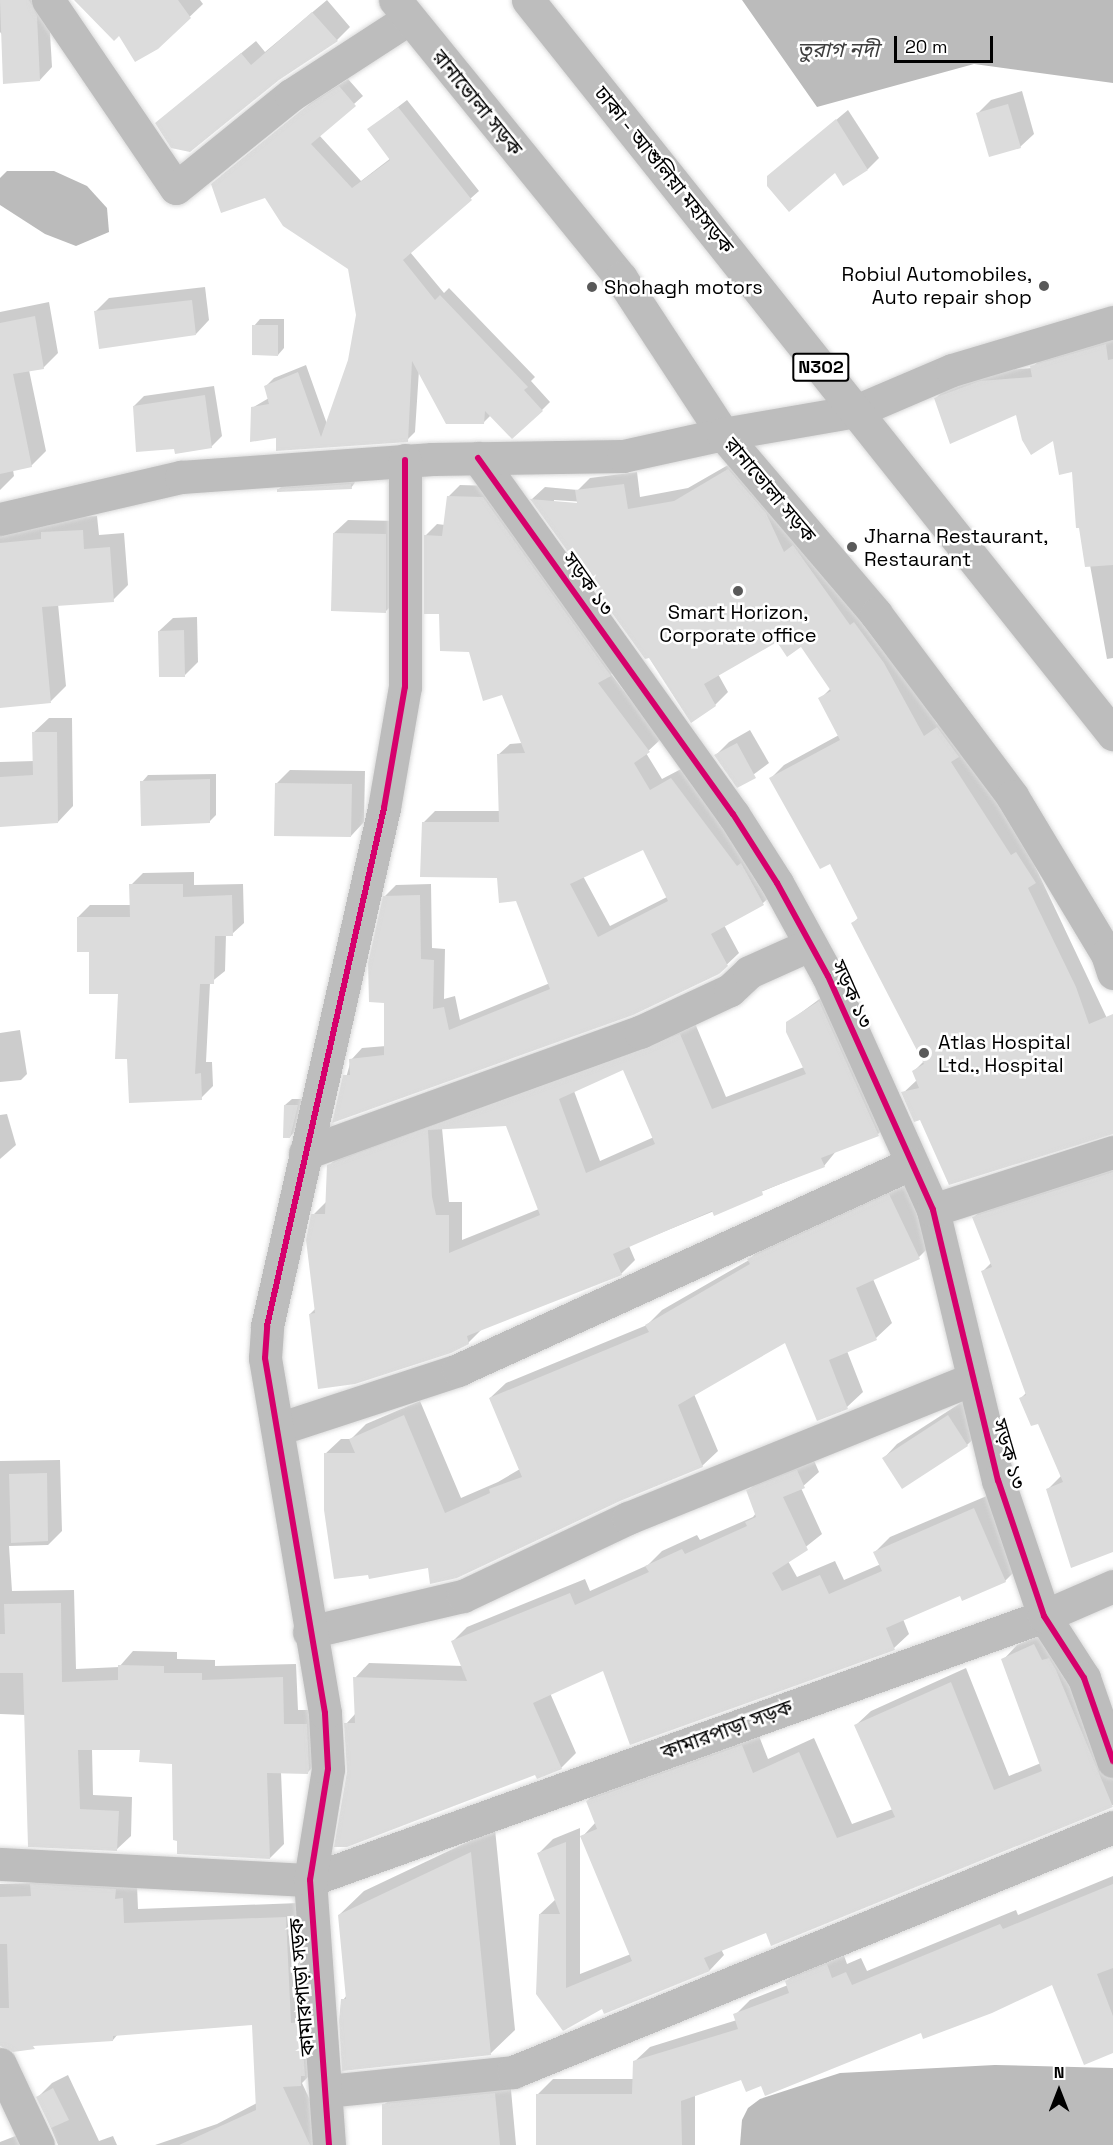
<!DOCTYPE html>
<html>
<head>
<meta charset="utf-8">
<style>
	body { margin:0 }
	#map { position:relative; width:1113px; height:2145px; overflow:hidden; background:#fff; font-family:"Space Grotesk","Noto Sans Bengali",sans-serif }
	div>[style] { position:absolute }
	.water>* { inset:0; background:#bbb }
	.shadow>* { inset:0; background:#0003 }
	.building>* { inset:0; background:#dcdcdc }
	.roads { filter:drop-shadow(0 0 2px #dbdbdb) drop-shadow(0 0 2px #dbdbdb) }
	.street>* { height:33px; margin:-16.5px; padding:0 16.5px; transform-origin:16.5px; border-radius:16.5px; background:#bdbdbd }
	.highway>* { height:33px; margin:-16.5px; padding:0 16.5px; transform-origin:16.5px; border-radius:16.5px; background:#bdbdbd }
	.cycleway>* { height:6px; margin:-3px; padding:0 3px; transform-origin:3px; border-radius:3px; background:#d6006c }
	.dots>* { width:16px; height:16px; translate:-50% -50%; box-sizing:border-box; border:3px solid #fff; border-radius:50% }
	span { translate:-50% -50%; white-space:nowrap; text-align:center; line-height:1.15; -webkit-text-stroke:5px #fff; paint-order:stroke }
	.shield-label span { padding:2px 4px; background:#fff; border:2px solid; border-radius:4px; -webkit-text-stroke-width:0 }
	.shield-label { font-size:18px; color:#000; font-weight:700 }
	.street-label { font-size:20px; color:#000 }
	.poi-label { font-size:20px; color:#000 }
	.right { translate:-100% -50%; text-align:right }
	.left { translate:0 -50%; text-align:left }
	.water-label { font-size:21px; color:#3f3f3f; font-style:italic }
	.north { position:absolute; left:1029px; top:2061px; width:60px; height:60px; -webkit-text-stroke:4px #fff; paint-order:stroke; rotate:0deg; font-size:16px; font-weight:700; line-height:24px; text-align:center; color:#000 }
	.north::after { content:''; display:block; margin:auto; width:21px; height:27px; background:#000; clip-path:polygon(50% 0,100% 100%,50% 72%,0 100%) }
	.scale { position:absolute; left:894px; top:36px; width:99px; height:27px; box-sizing:border-box; border:3px solid #000; border-top:0; padding-left:8px; font-size:18px; line-height:21px; white-space:nowrap; color:#000; -webkit-text-stroke:4px #fff; paint-order:stroke }
</style>
</head>
<body>
<div id="map">
	<div class="water">
		<div style="clip-path:polygon(742px 0,1113px 0,1113px 83px,974px 64px,817px 107px)"></div>
		<div style="clip-path:polygon(7px 171px,54px 171px,87px 186px,107px 208px,109px 232px,76px 246px,45px 234px,0 205px,0 178px)"></div>
		<div style="clip-path:polygon(995px 2065px,1113px 2068px,1113px 2145px,740px 2145px,742px 2120px,748px 2108px,760px 2099px,840px 2073px)"></div>
	</div>
	<div class="shadow">
		<div style="clip-path:polygon(0 0,39px 0,49px 16px,52px 67px,40px 80px,0 32px)"></div>
		<div style="clip-path:polygon(77px 0,200px 0,203px 4px,157px 48px,120px 34px)"></div>
		<div style="clip-path:polygon(327px 0,350px 27px,337px 40px,156px 123px,256px 41px,265px 52px)"></div>
		<div style="clip-path:polygon(348px 79px,363px 96px,319px 135px,361px 181px,391px 158px,369px 129px,407px 100px,479px 191px,410px 252px,444px 293px,449px 288px,535px 377px,531px 381px,550px 402px,542px 410px,491px 415px,484px 422px,419px 370px,415px 432px,407px 440px,277px 437px,252px 408px,269px 398px,266px 386px,274px 378px,306px 365px,327px 424px,349px 361px,357px 315px,349px 268px,265px 196px,221px 176px,312px 102px)"></div>
		<div style="clip-path:polygon(1022px 91px,1034px 134px,1020px 147px,978px 113px,991px 100px)"></div>
		<div style="clip-path:polygon(848px 110px,879px 158px,868px 169px,769px 176px)"></div>
		<div style="clip-path:polygon(205px 287px,209px 320px,196px 334px,96px 311px,109px 298px)"></div>
		<div style="clip-path:polygon(49px 302px,58px 353px,43px 368px,29px 370px,46px 451px,31px 466px,13px 470px,14px 476px,0 490px,0 312px)"></div>
		<div style="clip-path:polygon(260px 319px,284px 319px,284px 348px,278px 355px,254px 326px)"></div>
		<div style="clip-path:polygon(1113px 335px,1113px 658px,1107px 659px,1073px 471px,1054px 438px,1017px 413px,936px 398px,947px 387px,992px 371px,1032px 368px,1043px 356px)"></div>
		<div style="clip-path:polygon(214px 386px,222px 436px,211px 447px,176px 447px,134px 406px,144px 396px)"></div>
		<div style="clip-path:polygon(evenodd,742px 457px,896px 650px,937px 724px,951px 716px,1024px 843px,1113px 1031px,1113px 1133px,921px 1118px,903px 1093px,917px 1080px,914px 1071px,924px 1061px,853px 923px,859px 917px,831px 862px,771px 778px,784px 765px,839px 735px,820px 699px,831px 688px,802px 645px,777px 640px,718px 674px,728px 692px,715px 705px,650px 656px,646px 658px,532px 499px,545px 487px,578px 490px,590px 478px,637px 472px,640px 497px,688px 488px,742px 457px,554px 500px,585px 502px,584px 505px,554px 503px,554px 500px)"></div>
		<div style="clip-path:polygon(358px 478px,351px 488px,279px 489px,285px 483px)"></div>
		<div style="clip-path:polygon(evenodd,460px 485px,494px 486px,622px 664px,611px 674px,661px 739px,646px 753px,662px 779px,683px 768px,775px 892px,763px 903px,724px 925px,739px 953px,718px 973px,334px 1121px,351px 1060px,362px 1048px,386px 1046px,385px 896px,396px 885px,431px 884px,432px 948px,445px 949px,444px 999px,455px 996px,460px 1020px,550px 983px,517px 900px,499px 876px,424px 822px,435px 811px,500px 811px,498px 755px,510px 744px,522px 743px,503px 693px,441px 613px,425px 536px,437px 524px,445px 525px,448px 497px,460px 485px,644px 848px,667px 897px,610px 926px,583px 876px,644px 848px)"></div>
		<div style="clip-path:polygon(97px 516px,99px 535px,124px 533px,128px 585px,113px 600px,58px 604px,66px 686px,51px 701px,0 706px,0 530px,50px 525px,57px 518px)"></div>
		<div style="clip-path:polygon(348px 520px,399px 521px,399px 598px,386px 611px,334px 533px)"></div>
		<div style="clip-path:polygon(197px 617px,198px 662px,185px 675px,159px 631px,173px 618px)"></div>
		<div style="clip-path:polygon(49px 718px,72px 718px,73px 806px,58px 822px,0 825px,0 762px,34px 761px,33px 733px)"></div>
		<div style="clip-path:polygon(750px 730px,769px 763px,738px 786px,716px 755px,729px 742px)"></div>
		<div style="clip-path:polygon(290px 770px,365px 771px,364px 822px,351px 836px,276px 784px)"></div>
		<div style="clip-path:polygon(216px 774px,216px 815px,209px 822px,142px 782px,148px 775px)"></div>
		<div style="clip-path:polygon(194px 872px,194px 885px,243px 884px,244px 923px,232px 934px,226px 935px,225px 971px,210px 983px,206px 1062px,212px 1062px,213px 1086px,201px 1098px,128px 1058px,120px 993px,90px 951px,78px 917px,90px 905px,131px 905px,131px 885px,143px 873px)"></div>
		<div style="clip-path:polygon(evenodd,833px 989px,892px 1121px,878px 1134px,837px 1150px,824px 1166px,629px 1246px,635px 1260px,621px 1274px,482px 1329px,468px 1343px,310px 1314px,316px 1308px,313px 1215px,327px 1201px,329px 1166px,343px 1151px,694px 1021px,726px 1097px,804px 1067px,787px 1023px,833px 989px,624px 1068px,654px 1137px,600px 1161px,574px 1091px,624px 1068px,833px 989px,507px 1125px,539px 1209px,462px 1240px,462px 1202px,449px 1202px,442px 1128px,507px 1125px)"></div>
		<div style="clip-path:polygon(20px 1030px,27px 1074px,21px 1080px,0 1082px,0 1033px)"></div>
		<div style="clip-path:polygon(292px 1099px,303px 1099px,296px 1130px,290px 1137px,285px 1105px)"></div>
		<div style="clip-path:polygon(7px 1114px,16px 1145px,0 1159px,0 1115px)"></div>
		<div style="clip-path:polygon(1113px 1163px,1113px 1551px,1048px 1489px,1062px 1475px,1038px 1422px,1021px 1398px,1027px 1392px,982px 1272px,992px 1262px,974px 1217px,988px 1203px)"></div>
		<div style="clip-path:polygon(905px 1180px,934px 1242px,919px 1257px,873px 1279px,892px 1323px,876px 1338px,847px 1351px,863px 1392px,847px 1407px,818px 1419px,786px 1341px,694px 1394px,718px 1451px,702px 1466px,429px 1567px,325px 1454px,341px 1439px,351px 1439px,366px 1424px,420px 1401px,461px 1498px,498px 1482px,520px 1469px,490px 1398px,506px 1383px,647px 1325px,662px 1310px,749px 1260px,764px 1244px)"></div>
		<div style="clip-path:polygon(962px 1402px,981px 1432px,967px 1445px,884px 1458px,897px 1444px)"></div>
		<div style="clip-path:polygon(812px 1456px,819px 1472px,801px 1488px,822px 1534px,788px 1561px,797px 1577px,835px 1561px,844px 1580px,881px 1564px,875px 1552px,890px 1537px,989px 1495px,1020px 1566px,1005px 1581px,961px 1594px,903px 1619px,909px 1634px,894px 1648px,604px 1669px,550px 1693px,576px 1753px,561px 1768px,536px 1773px,348px 1772px,346px 1724px,356px 1713px,355px 1678px,369px 1663px,463px 1666px,453px 1641px,467px 1627px,585px 1579px,590px 1591px,648px 1565px,662px 1551px,697px 1535px,700px 1540px,753px 1517px,756px 1513px,748px 1491px,763px 1476px)"></div>
		<div style="clip-path:polygon(60px 1460px,62px 1531px,48px 1545px,9px 1546px,12px 1591px,74px 1590px,76px 1669px,119px 1667px,133px 1651px,177px 1652px,177px 1659px,215px 1660px,215px 1666px,296px 1664px,298px 1710px,320px 1710px,322px 1758px,308px 1772px,281px 1772px,284px 1844px,270px 1858px,173px 1762px,142px 1749px,92px 1749px,93px 1795px,132px 1797px,131px 1836px,116px 1850px,30px 1845px,26px 1715px,0 1714px,0 1461px)"></div>
		<div style="clip-path:polygon(1049px 1631px,1113px 1756px,1113px 1805px,772px 1944px,767px 1931px,721px 1949px,724px 1955px,710px 1970px,605px 2013px,602px 2007px,563px 2029px,540px 1914px,556px 1899px,538px 1854px,553px 1839px,580px 1828px,580px 1974px,631px 1954px,582px 1837px,596px 1822px,587px 1801px,602px 1786px,757px 1731px,768px 1759px,814px 1738px,852px 1824px,893px 1809px,856px 1725px,871px 1711px,966px 1668px,1009px 1776px,1041px 1763px,1003px 1660px,1017px 1645px)"></div>
		<div style="clip-path:polygon(495px 1829px,515px 2030px,490px 2054px,343px 2000px,347px 1995px,339px 1915px,364px 1891px)"></div>
		<div style="clip-path:polygon(46px 1871px,137px 1885px,138px 1909px,299px 1903px,315px 2070px,302px 2083px,331px 2145px,155px 2145px,217px 2124px,257px 2103px,253px 2023px,118px 2034px,113px 2040px,38px 2044px,14px 2050px,0 2044px,0 1884px,34px 1883px)"></div>
		<div style="clip-path:polygon(1113px 1876px,1113px 2052px,1053px 1983px,762px 2084px,741px 2078px,695px 2094px,695px 2145px,538px 2145px,538px 2094px,553px 2079px,634px 2079px,634px 2062px,650px 2047px,737px 2020px,735px 2015px,750px 2000px,788px 1985px,786px 1982px,802px 1967px,842px 1950px,847px 1964px,861px 1958px,867px 1971px,1016px 1910px,1018px 1915px)"></div>
		<div style="clip-path:polygon(68px 2075px,99px 2141px,113px 2136px,117px 2145px,58px 2145px,38px 2097px,52px 2083px)"></div>
		<div style="clip-path:polygon(510px 2079px,516px 2145px,384px 2145px,384px 2105px,399px 2090px)"></div>
		<div style="clip-path:polygon(31px 2130px,40px 2145px,0 2145px,0 2142px)"></div>
	</div>
	<div class="building">
		<div style="clip-path:polygon(0 0,29px 0,37px 16px,40px 81px,3px 84px)"></div>
		<div style="clip-path:polygon(74px 0,178px 0,191px 18px,158px 49px,135px 62px,119px 36px,114px 41px)"></div>
		<div style="clip-path:polygon(312px 12px,338px 41px,279px 80px,190px 152px,171px 148px,155px 123px,241px 53px,251px 65px)"></div>
		<div style="clip-path:polygon(339px 86px,356px 106px,311px 144px,352px 188px,390px 160px,367px 129px,398px 107px,472px 200px,403px 260px,435px 300px,440px 295px,528px 387px,524px 390px,543px 411px,512px 439px,485px 411px,484px 424px,446px 424px,412px 361px,408px 442px,276px 451px,276px 438px,250px 442px,251px 407px,269px 404px,264px 386px,298px 372px,321px 437px,348px 360px,356px 315px,348px 269px,283px 226px,265px 198px,221px 213px,211px 184px,302px 110px)"></div>
		<div style="clip-path:polygon(1008px 104px,1021px 148px,989px 157px,976px 113px)"></div>
		<div style="clip-path:polygon(836px 119px,868px 170px,843px 186px,835px 173px,789px 212px,767px 186px,767px 176px)"></div>
		<div style="clip-path:polygon(192px 300px,196px 335px,99px 349px,94px 311px)"></div>
		<div style="clip-path:polygon(35px 316px,44px 369px,13px 374px,32px 467px,0 474px,0 323px)"></div>
		<div style="clip-path:polygon(252px 325px,278px 325px,278px 356px,252px 355px)"></div>
		<div style="clip-path:polygon(1106px 344px,1108px 360px,1113px 359px,1113px 565px,1085px 567px,1079px 528px,1076px 528px,1072px 472px,1059px 475px,1053px 441px,1031px 455px,1022px 440px,1016px 415px,950px 444px,934px 398px,980px 381px,1032px 377px,1030px 366px)"></div>
		<div style="clip-path:polygon(205px 395px,212px 448px,175px 454px,174px 449px,136px 452px,133px 406px)"></div>
		<div style="clip-path:polygon(728px 469px,766px 513px,784px 552px,793px 545px,850px 625px,854px 622px,884px 663px,924px 736px,937px 727px,959px 757px,951px 762px,1011px 855px,1016px 852px,1036px 883px,1028px 888px,1076px 987px,1089px 1024px,1113px 1014px,1113px 1134px,949px 1185px,920px 1120px,914px 1122px,901px 1092px,919px 1088px,912px 1071px,924px 1064px,851px 923px,858px 919px,830px 864px,820px 869px,769px 778px,840px 740px,818px 698px,831px 691px,801px 647px,787px 657px,777px 642px,704px 684px,716px 706px,691px 723px,649px 658px,645px 659px,530px 499px,577px 503px,575px 490px,624px 484px,628px 509px,674px 501px)"></div>
		<div style="clip-path:polygon(351px 484px,352px 489px,277px 492px,277px 489px)"></div>
		<div style="clip-path:polygon(evenodd,447px 496px,483px 497px,611px 676px,598px 683px,650px 752px,634px 763px,650px 790px,671px 778px,737px 866px,741px 863px,764px 905px,711px 934px,728px 966px,719px 974px,633px 1015px,332px 1123px,343px 1075px,350px 1075px,349px 1059px,384px 1055px,384px 1003px,369px 1002px,368px 963px,383px 896px,420px 895px,421px 959px,434px 960px,433px 1009px,444px 1007px,449px 1030px,550px 989px,516px 901px,499px 903px,497px 878px,420px 877px,422px 822px,499px 822px,497px 754px,525px 753px,502px 695px,483px 701px,469px 652px,440px 651px,439px 614px,424px 614px,424px 535px,442px 536px,447px 496px,643px 850px,668px 901px,598px 937px,570px 884px,643px 850px)"></div>
		<div style="clip-path:polygon(83px 530px,84px 549px,110px 547px,114px 602px,42px 607px,51px 703px,0 708px,0 543px,41px 539px,41px 532px)"></div>
		<div style="clip-path:polygon(333px 533px,386px 534px,386px 613px,331px 611px)"></div>
		<div style="clip-path:polygon(184px 630px,185px 677px,159px 677px,158px 631px)"></div>
		<div style="clip-path:polygon(32px 732px,57px 732px,58px 823px,0 827px,0 777px,33px 775px)"></div>
		<div style="clip-path:polygon(737px 743px,756px 778px,737px 788px,714px 755px)"></div>
		<div style="clip-path:polygon(210px 779px,210px 823px,141px 826px,140px 781px)"></div>
		<div style="clip-path:polygon(275px 783px,352px 784px,351px 837px,274px 836px)"></div>
		<div style="clip-path:polygon(129px 884px,183px 884px,183px 897px,232px 895px,233px 936px,215px 936px,214px 984px,200px 984px,195px 1074px,201px 1073px,202px 1100px,129px 1103px,127px 1059px,115px 1059px,118px 994px,89px 994px,89px 952px,77px 952px,77px 917px,130px 917px)"></div>
		<div style="clip-path:polygon(evenodd,819px 1001px,879px 1136px,821px 1158px,825px 1167px,762px 1191px,763px 1195px,714px 1216px,712px 1211px,613px 1254px,622px 1275px,467px 1336px,469px 1344px,451px 1353px,355px 1384px,318px 1389px,309px 1314px,315px 1313px,306px 1240px,311px 1214px,325px 1214px,327px 1165px,680px 1034px,712px 1109px,806px 1074px,786px 1032px,786px 1022px,819px 1001px,623px 1070px,655px 1144px,586px 1173px,559px 1099px,623px 1070px,819px 1001px,506px 1126px,540px 1215px,449px 1253px,449px 1215px,436px 1215px,432px 1197px,428px 1130px,506px 1126px)"></div>
		<div style="clip-path:polygon(284px 1105px,298px 1105px,290px 1138px,283px 1138px)"></div>
		<div style="clip-path:polygon(1113px 1172px,1113px 1552px,1071px 1568px,1046px 1489px,1063px 1482px,1038px 1424px,1031px 1426px,1019px 1398px,1026px 1395px,981px 1271px,992px 1267px,972px 1217px)"></div>
		<div style="clip-path:polygon(889px 1194px,920px 1259px,856px 1288px,877px 1340px,829px 1360px,848px 1409px,817px 1421px,785px 1343px,678px 1405px,703px 1467px,620px 1501px,457px 1578px,430px 1584px,428px 1568px,369px 1579px,368px 1575px,334px 1579px,324px 1510px,324px 1453px,355px 1453px,349px 1439px,404px 1415px,445px 1513px,490px 1493px,489px 1489px,522px 1477px,489px 1398px,649px 1332px,645px 1325px,750px 1264px,747px 1259px)"></div>
		<div style="clip-path:polygon(948px 1415px,968px 1446px,902px 1489px,882px 1458px)"></div>
		<div style="clip-path:polygon(797px 1470px,805px 1488px,783px 1497px,808px 1550px,772px 1573px,782px 1591px,820px 1575px,829px 1594px,882px 1571px,873px 1552px,974px 1508px,1006px 1582px,962px 1601px,960px 1596px,886px 1628px,895px 1650px,630px 1745px,603px 1671px,533px 1703px,562px 1769px,537px 1779px,535px 1775px,347px 1847px,334px 1847px,347px 1772px,344px 1723px,355px 1723px,353px 1677px,467px 1681px,451px 1641px,570px 1593px,575px 1605px,649px 1572px,645px 1566px,682px 1549px,685px 1554px,747px 1526px,745px 1522px,756px 1517px,746px 1490px)"></div>
		<div style="clip-path:polygon(47px 1473px,48px 1541px,11px 1543px,9px 1474px)"></div>
		<div style="clip-path:polygon(61px 1603px,62px 1682px,118px 1680px,118px 1665px,164px 1666px,164px 1673px,202px 1673px,202px 1680px,283px 1677px,284px 1724px,307px 1724px,309px 1768px,308px 1774px,267px 1773px,270px 1859px,177px 1854px,177px 1841px,173px 1840px,172px 1764px,139px 1762px,140px 1750px,78px 1750px,80px 1809px,119px 1811px,117px 1851px,28px 1847px,23px 1673px,0 1673px,0 1634px,5px 1634px,4px 1604px)"></div>
		<div style="clip-path:polygon(1034px 1644px,1042px 1660px,1049px 1658px,1056px 1670px,1113px 1807px,771px 1946px,766px 1933px,704px 1958px,710px 1971px,604px 2014px,602px 2009px,563px 2031px,536px 1994px,539px 1914px,560px 1914px,537px 1853px,566px 1842px,566px 1988px,632px 1961px,580px 1836px,597px 1829px,586px 1801px,742px 1745px,753px 1773px,799px 1752px,837px 1838px,895px 1817px,854px 1725px,951px 1682px,994px 1790px,1042px 1771px,1001px 1659px)"></div>
		<div style="clip-path:polygon(471px 1852px,491px 2055px,342px 2071px,339px 2021px,341px 1999px,346px 1999px,338px 1915px)"></div>
		<div style="clip-path:polygon(30px 1884px,116px 1889px,115px 1899px,123px 1898px,124px 1923px,286px 1917px,291px 2023px,301px 2022px,305px 2076px,301px 2076px,301px 2086px,283px 2087px,310px 2145px,179px 2145px,256px 2110px,252px 2025px,113px 2036px,113px 2041px,33px 2046px,35px 2049px,13px 2052px,0 2046px,0 2008px,9px 2008px,7px 1944px,0 1944px,0 1897px,31px 1896px)"></div>
		<div style="clip-path:polygon(1113px 1884px,1113px 1968px,1097px 1974px,1113px 2016px,1113px 2053px,1084px 2065px,1052px 1985px,992px 2013px,923px 2039px,921px 2033px,765px 2096px,761px 2086px,746px 2092px,741px 2080px,681px 2101px,682px 2145px,536px 2145px,536px 2094px,632px 2094px,633px 2061px,738px 2029px,733px 2014px,789px 1993px,785px 1981px,827px 1964px,832px 1978px,846px 1972px,852px 1985px,1000px 1924px,1003px 1929px)"></div>
		<div style="clip-path:polygon(53px 2088px,69px 2120px,51px 2128px,36px 2097px)"></div>
		<div style="clip-path:polygon(495px 2093px,500px 2145px,382px 2145px,382px 2104px)"></div>
	</div>
	<div class="roads">
		<div class="street">
			<div style="left:48px;top:0;width:227px;rotate:55.8deg"></div>
			<div style="left:176px;top:188px;width:148px;rotate:-39deg"></div>
			<div style="left:291px;top:95px;width:140px;rotate:-33deg"></div>
			<div style="left:395px;top:0;width:358px;rotate:50.9deg"></div>
			<div style="left:621px;top:278px;width:186px;rotate:56.8deg"></div>
			<div style="left:723px;top:434px;width:236px;rotate:49.6deg"></div>
			<div style="left:876px;top:614px;width:227px;rotate:53.2deg"></div>
			<div style="left:1012px;top:796px;width:184px;rotate:59deg"></div>
			<div style="left:1107px;top:954px;width:20px;rotate:72deg"></div>
			<div style="left:478px;top:458px;width:438px;rotate:54.4deg"></div>
			<div style="left:733px;top:814px;width:82px;rotate:57.5deg"></div>
			<div style="left:777px;top:883px;width:106px;rotate:61.3deg"></div>
			<div style="left:828px;top:976px;width:256px;rotate:65.8deg"></div>
			<div style="left:933px;top:1210px;width:278px;rotate:76.5deg"></div>
			<div style="left:998px;top:1480px;width:144px;rotate:71.3deg"></div>
			<div style="left:1044px;top:1616px;width:74px;rotate:57.2deg"></div>
			<div style="left:1084px;top:1678px;width:88px;rotate:70.7deg"></div>
			<div style="left:0;top:519px;width:186px;rotate:-13.1deg"></div>
			<div style="left:181px;top:477px;width:252px;rotate:-4.1deg"></div>
			<div style="left:432px;top:459px;width:191px;rotate:-0.9deg"></div>
			<div style="left:623px;top:456px;width:102px;rotate:-12.4deg"></div>
			<div style="left:723px;top:434px;width:135px;rotate:-9.8deg"></div>
			<div style="left:856px;top:411px;width:104px;rotate:-23.1deg"></div>
			<div style="left:952px;top:370px;width:168px;rotate:-16.6deg"></div>
			<div style="left:305px;top:1153px;width:356px;rotate:-19.9deg"></div>
			<div style="left:640px;top:1032px;width:99px;rotate:-25deg"></div>
			<div style="left:730px;top:990px;width:26px;rotate:-43deg"></div>
			<div style="left:749px;top:972px;width:66px;rotate:-24.2deg"></div>
			<div style="left:933px;top:1210px;width:189px;rotate:-17.9deg"></div>
			<div style="left:278px;top:1429px;width:189px;rotate:-18.1deg"></div>
			<div style="left:458px;top:1370px;width:498px;rotate:-24.5deg"></div>
			<div style="left:309px;top:1632px;width:158px;rotate:-13.2deg"></div>
			<div style="left:463px;top:1596px;width:183px;rotate:-25.3deg"></div>
			<div style="left:628px;top:1518px;width:371px;rotate:-22deg"></div>
			<div style="left:0;top:1864px;width:310px;rotate:3deg"></div>
			<div style="left:310px;top:1880px;width:780px;rotate:-19.78deg"></div>
			<div style="left:1044px;top:1616px;width:75px;rotate:-23.5deg"></div>
			<div style="left:0;top:2064px;width:89px;rotate:64.9deg"></div>
			<div style="left:327px;top:2091px;width:187px;rotate:-5.8deg"></div>
			<div style="left:513px;top:2072px;width:648px;rotate:-22.21deg"></div>
			<div style="left:329px;top:2145px;width:266px;rotate:-94.1deg"></div>
			<div style="left:310px;top:1880px;width:112px;rotate:-80.8deg"></div>
			<div style="left:328px;top:1769px;width:56px;rotate:-93.1deg"></div>
			<div style="left:325px;top:1713px;width:360px;rotate:-99.6deg"></div>
			<div style="left:265px;top:1358px;width:32px;rotate:-86deg"></div>
			<div style="left:267px;top:1326px;width:531px;rotate:-77.27deg"></div>
			<div style="left:384px;top:808px;width:123px;rotate:-80.2deg"></div>
			<div style="left:405px;top:687px;width:227px;rotate:-90deg"></div>
		</div>
		<div class="highway">
			<div style="left:528px;top:0;width:939px;rotate:51.45deg"></div>
		</div>
	</div>
	<div class="cycleway">
		<div style="left:478px;top:458px;width:438px;rotate:54.4deg"></div>
		<div style="left:733px;top:814px;width:82px;rotate:57.5deg"></div>
		<div style="left:777px;top:883px;width:106px;rotate:61.3deg"></div>
		<div style="left:828px;top:976px;width:256px;rotate:65.8deg"></div>
		<div style="left:933px;top:1210px;width:278px;rotate:76.5deg"></div>
		<div style="left:998px;top:1480px;width:144px;rotate:71.3deg"></div>
		<div style="left:1044px;top:1616px;width:74px;rotate:57.2deg"></div>
		<div style="left:1084px;top:1678px;width:88px;rotate:70.7deg"></div>
		<div style="left:329px;top:2145px;width:266px;rotate:-94.1deg"></div>
		<div style="left:310px;top:1880px;width:112px;rotate:-80.8deg"></div>
		<div style="left:328px;top:1769px;width:56px;rotate:-93.1deg"></div>
		<div style="left:325px;top:1713px;width:360px;rotate:-99.6deg"></div>
		<div style="left:265px;top:1358px;width:32px;rotate:-86deg"></div>
		<div style="left:267px;top:1326px;width:531px;rotate:-77.27deg"></div>
		<div style="left:384px;top:808px;width:123px;rotate:-80.2deg"></div>
		<div style="left:405px;top:687px;width:227px;rotate:-90deg"></div>
	</div>
	<div class="dots">
		<div style="left:1044px;top:286px;background:#595959"></div>
		<div style="left:592px;top:287px;background:#595959"></div>
		<div style="left:852px;top:547px;background:#595959"></div>
		<div style="left:738px;top:591px;background:#595959"></div>
		<div style="left:924px;top:1053px;background:#595959"></div>
	</div>
	<div class="shield-label">
		<span style="left:821px;top:367px">N302</span>
	</div>
	<div class="street-label">
		<span style="left:477px;top:103px;rotate:51deg">রানাভোলা সড়ক</span>
		<span style="left:664px;top:170px;rotate:51deg">ঢাকা - আশুলিয়া মহাসড়ক</span>
		<span style="left:770px;top:490px;rotate:50deg">রানাভোলা সড়ক</span>
		<span style="left:588px;top:584px;rotate:55deg">সড়ক ১৩</span>
		<span style="left:852px;top:994px;rotate:66deg">সড়ক ১৩</span>
		<span style="left:1009px;top:1454px;rotate:74deg">সড়ক ১৩</span>
		<span style="left:727px;top:1730px;rotate:-20deg">কামারপাড়া সড়ক</span>
		<span style="left:302px;top:1987px;rotate:-95deg">কামারপাড়া সড়ক</span>
	</div>
	<div class="poi-label">
		<span class="right" style="left:1032px;top:286px">Robiul Automobiles,<br>Auto repair shop</span>
		<span class="left" style="left:604px;top:287px">Shohagh motors</span>
		<span class="left" style="left:864px;top:548px">Jharna Restaurant,<br>Restaurant</span>
		<span style="left:738px;top:624px">Smart Horizon,<br>Corporate office</span>
		<span class="left" style="left:938px;top:1054px">Atlas Hospital<br>Ltd., Hospital</span>
	</div>
	<div class="water-label">
		<span style="left:838px;top:50px">তুরাগ নদী</span>
	</div>
	<div class="north">N</div>
	<div class="scale">20 m</div>
</div>
</body>
</html>
